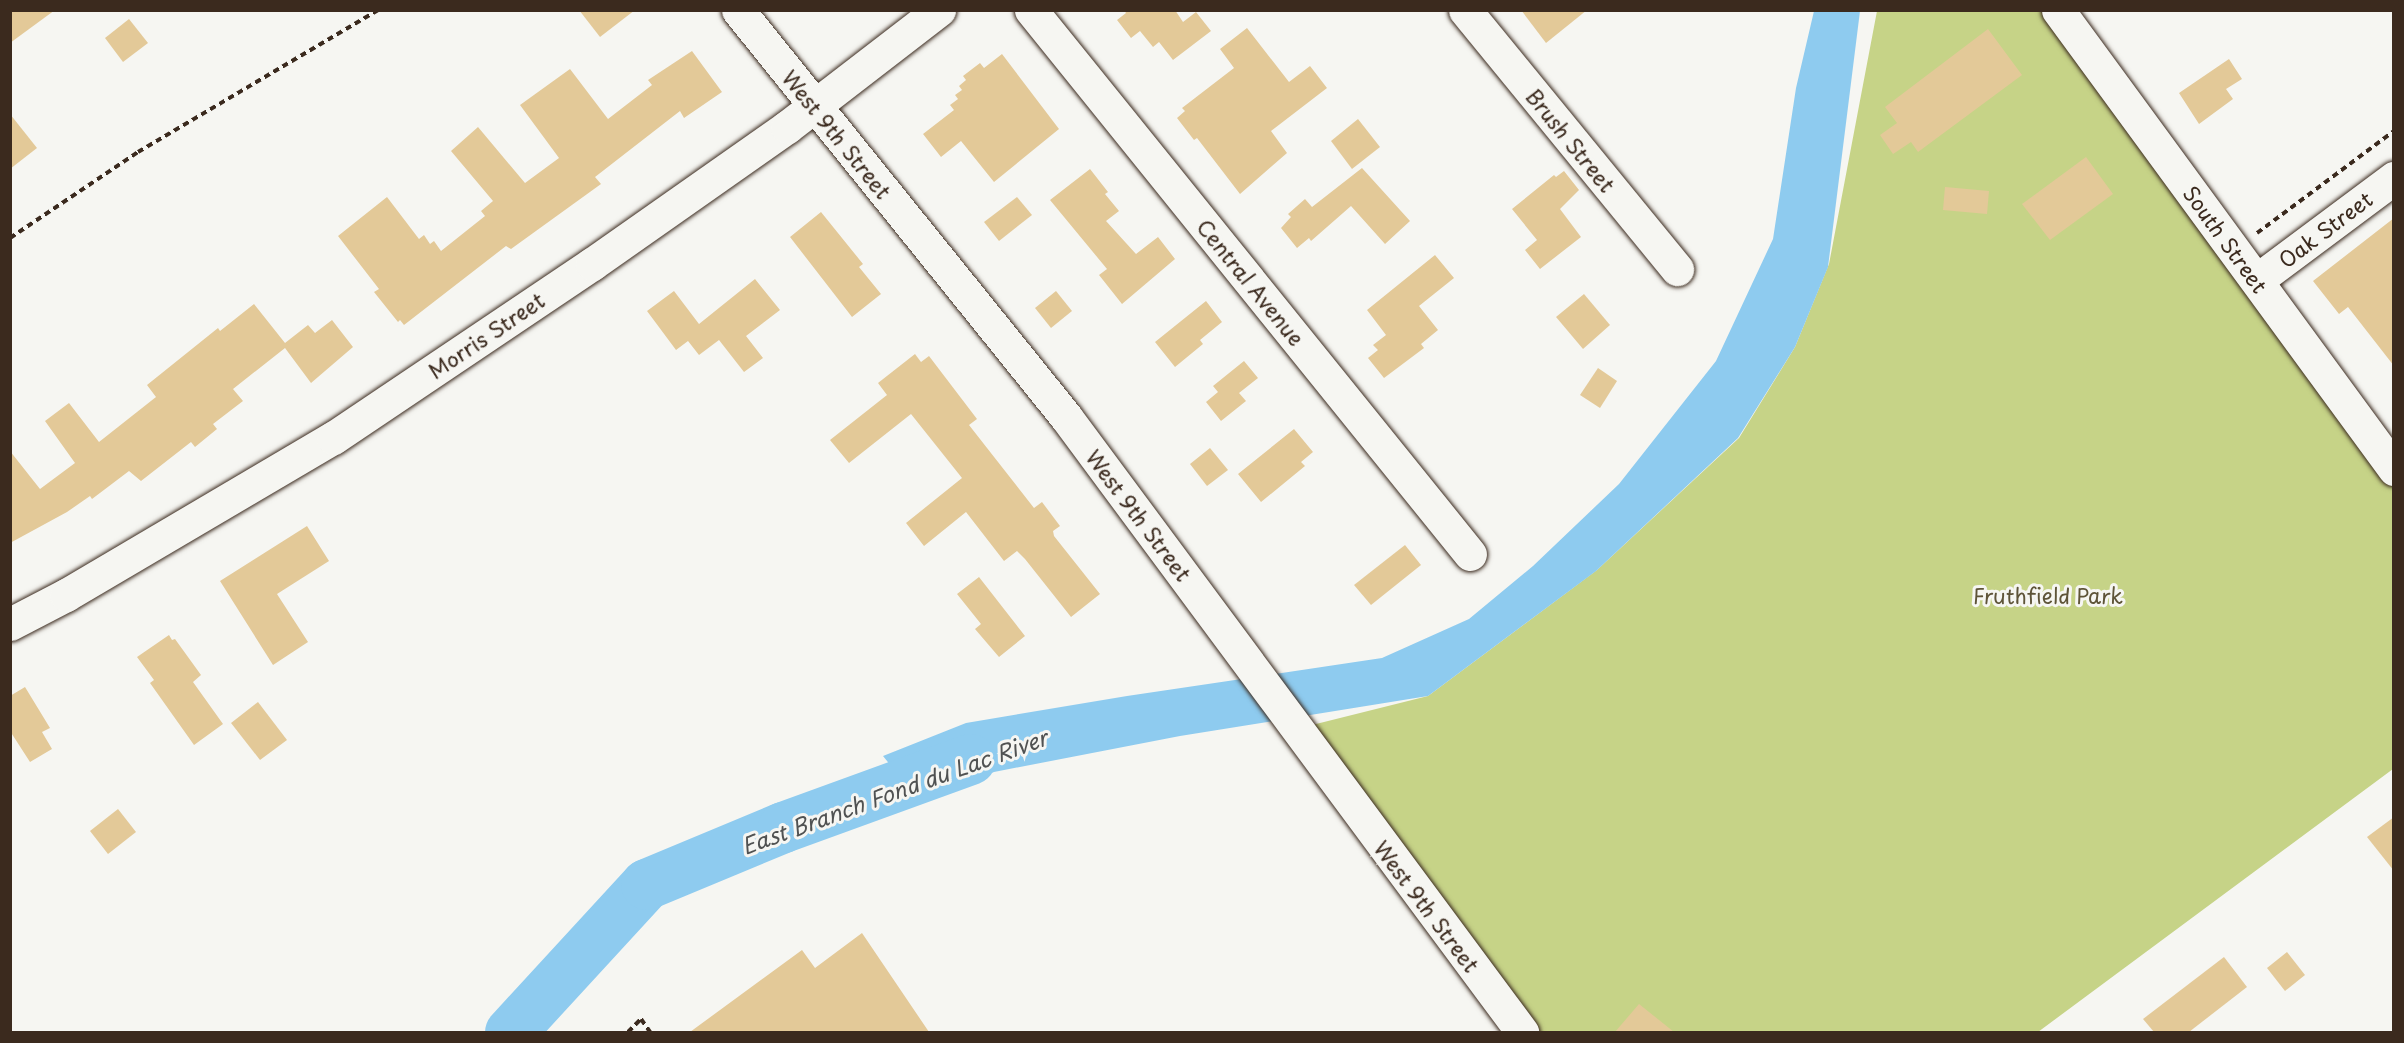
<!DOCTYPE html>
<html>
<head>
<meta charset="utf-8">
<style>
	body { margin:0 }
	#map { position:relative; width:2404px; height:1043px; overflow:hidden; background:#f6f6f2; font-family:"Playpen Sans",sans-serif }
	div>[style] { position:absolute }
	.green>* { inset:0; background:#c6d387 }
	.water>* { inset:0; background:#8ecbef }
	.river>* { height:51px; margin:-25.5px; padding:0 25.5px; transform-origin:25.5px; border-radius:25.5px; background:#8ecbef }
	.building>* { inset:0; background:#e3c998 }
	.path>* { height:4px; margin-top:-2px; transform-origin:0; background:repeating-linear-gradient(90deg,#3b2a1e 0 6px,transparent 0 10.5px) }
	.roads { filter:drop-shadow(0 0 2px #3b2a1e) drop-shadow(0 0 2px #3b2a1e) }
	.minor>* { height:33px; margin:-16.5px; padding:0 16.5px; transform-origin:16.5px; border-radius:16.5px; background:#f6f6f2 }
	span { translate:-50% -50%; white-space:nowrap; text-align:center; line-height:1.15; -webkit-text-stroke:6px #f6f6f2; paint-order:stroke }
	.street-label { font-size:21px; color:#3b2a1e }
	.park-label { font-size:21px; color:#5e5438 }
	.water-label { font-size:22px; color:#505252; font-style:italic }
	.frame { position:absolute; inset:0; border:12px solid #3b2a1e; pointer-events:none }
</style>
</head>
<body>
<div id="map">
	<div class="green">
		<div style="clip-path:polygon(1877px 11px,2058px 11px,2393px 469px,2393px 769px,2038px 1032px,1522px 1032px,1296px 729px,1428px 696px,1597px 570px,1739px 438px,1795px 347px,1829px 264px)"></div>
	</div>
	<div class="water">
		<div style="clip-path:polygon(1814px 11px,1860px 11px,1828px 267px,1795px 347px,1738px 438px,1596px 571px,1428px 696px,1180px 736px,994px 772px,921px 803px,883px 756px,966px 723px,1127px 696px,1382px 658px,1469px 619px,1533px 566px,1619px 484px,1716px 361px,1773px 239px,1796px 88px)"></div>
	</div>
	<div class="river">
		<div style="left:510px;top:1032px;width:201px;rotate:-47.4deg"></div>
		<div style="left:646px;top:884px;width:148px;rotate:-22.6deg"></div>
		<div style="left:783px;top:827px;width:199px;rotate:-20deg"></div>
	</div>
	<div class="building">
		<div style="clip-path:polygon(10px 10px,55px 10px,10px 43px)"></div>
		<div style="clip-path:polygon(579px 10px,635px 10px,600px 37px)"></div>
		<div style="clip-path:polygon(1124px 10px,1175px 10px,1183px 22px,1196px 12px,1211px 31px,1173px 60px,1159px 42px,1153px 47px,1140px 31px,1131px 38px,1117px 20px,1126px 13px)"></div>
		<div style="clip-path:polygon(1521px 10px,1587px 10px,1546px 43px)"></div>
		<div style="clip-path:polygon(129px 19px,148px 43px,123px 62px,105px 38px)"></div>
		<div style="clip-path:polygon(1247px 28px,1289px 82px,1310px 66px,1327px 88px,1271px 131px,1287px 153px,1240px 194px,1197px 138px,1194px 140px,1177px 118px,1185px 111px,1182px 108px,1234px 68px,1220px 49px)"></div>
		<div style="clip-path:polygon(1988px 29px,2022px 75px,1918px 152px,1911px 142px,1893px 154px,1880px 135px,1897px 123px,1885px 107px)"></div>
		<div style="clip-path:polygon(692px 51px,722px 92px,684px 118px,680px 111px,595px 177px,601px 184px,511px 249px,506px 246px,404px 325px,400px 320px,398px 322px,374px 292px,379px 289px,338px 236px,387px 197px,419px 239px,424px 235px,430px 244px,434px 241px,441px 251px,485px 216px,481px 211px,493px 201px,451px 151px,478px 127px,525px 183px,559px 158px,520px 105px,570px 69px,608px 119px,652px 85px,648px 80px)"></div>
		<div style="clip-path:polygon(1002px 54px,1059px 129px,994px 182px,961px 141px,941px 157px,923px 134px,954px 110px,950px 105px,958px 99px,955px 95px,962px 90px,959px 86px,966px 80px,963px 76px,980px 63px,984px 68px)"></div>
		<div style="clip-path:polygon(2229px 59px,2242px 79px,2226px 89px,2233px 99px,2199px 124px,2179px 93px)"></div>
		<div style="clip-path:polygon(10px 114px,37px 148px,10px 169px)"></div>
		<div style="clip-path:polygon(1358px 119px,1380px 147px,1352px 169px,1331px 141px)"></div>
		<div style="clip-path:polygon(2086px 157px,2113px 194px,2050px 240px,2022px 204px)"></div>
		<div style="clip-path:polygon(1362px 168px,1410px 221px,1385px 244px,1351px 206px,1311px 241px,1309px 238px,1297px 248px,1281px 228px,1291px 217px,1288px 214px,1305px 199px,1312px 207px)"></div>
		<div style="clip-path:polygon(1090px 169px,1108px 192px,1105px 194px,1119px 211px,1106px 221px,1136px 254px,1158px 237px,1175px 259px,1122px 304px,1099px 275px,1107px 269px,1050px 200px)"></div>
		<div style="clip-path:polygon(1564px 171px,1579px 190px,1560px 209px,1581px 237px,1540px 269px,1525px 250px,1537px 240px,1512px 209px,1554px 175px,1556px 177px)"></div>
		<div style="clip-path:polygon(1945px 187px,1989px 191px,1987px 214px,1943px 210px)"></div>
		<div style="clip-path:polygon(1017px 197px,1032px 215px,999px 241px,984px 222px)"></div>
		<div style="clip-path:polygon(821px 212px,863px 264px,859px 267px,881px 294px,852px 317px,790px 237px)"></div>
		<div style="clip-path:polygon(2394px 218px,2394px 366px,2348px 307px,2339px 314px,2313px 281px)"></div>
		<div style="clip-path:polygon(1435px 255px,1454px 278px,1419px 306px,1438px 330px,1421px 344px,1424px 348px,1384px 378px,1368px 358px,1378px 350px,1373px 345px,1386px 335px,1367px 310px)"></div>
		<div style="clip-path:polygon(755px 279px,780px 310px,746px 336px,763px 358px,744px 372px,719px 340px,699px 355px,688px 341px,676px 350px,647px 311px,674px 291px,699px 324px)"></div>
		<div style="clip-path:polygon(1056px 291px,1072px 311px,1051px 328px,1035px 308px)"></div>
		<div style="clip-path:polygon(1584px 294px,1610px 325px,1583px 349px,1556px 317px)"></div>
		<div style="clip-path:polygon(1206px 301px,1222px 322px,1200px 340px,1203px 344px,1175px 367px,1155px 342px)"></div>
		<div style="clip-path:polygon(254px 304px,285px 343px,308px 325px,315px 333px,332px 320px,353px 347px,311px 383px,285px 348px,233px 389px,243px 401px,213px 424px,217px 429px,195px 447px,191px 442px,141px 481px,129px 471px,92px 499px,90px 496px,67px 512px,10px 543px,10px 451px,40px 489px,75px 463px,45px 421px,69px 403px,99px 442px,156px 397px,147px 385px,218px 328px,220px 331px)"></div>
		<div style="clip-path:polygon(915px 354px,921px 362px,929px 356px,977px 419px,969px 425px,1034px 508px,1042px 502px,1060px 526px,1053px 531px,1054px 536px,1100px 594px,1071px 617px,1025px 559px,1017px 551px,1004px 561px,966px 512px,924px 546px,906px 523px,962px 478px,911px 414px,849px 463px,830px 440px,887px 395px,878px 383px)"></div>
		<div style="clip-path:polygon(1244px 361px,1258px 378px,1239px 393px,1246px 401px,1221px 421px,1206px 402px,1218px 392px,1213px 386px)"></div>
		<div style="clip-path:polygon(1598px 368px,1617px 381px,1600px 408px,1580px 395px)"></div>
		<div style="clip-path:polygon(1294px 429px,1313px 452px,1301px 462px,1305px 466px,1261px 502px,1238px 474px)"></div>
		<div style="clip-path:polygon(1210px 448px,1228px 470px,1207px 486px,1190px 464px)"></div>
		<div style="clip-path:polygon(307px 526px,329px 561px,277px 594px,308px 642px,273px 665px,220px 581px)"></div>
		<div style="clip-path:polygon(1405px 545px,1421px 565px,1371px 605px,1354px 585px)"></div>
		<div style="clip-path:polygon(979px 577px,1025px 636px,999px 657px,975px 629px,981px 624px,957px 594px)"></div>
		<div style="clip-path:polygon(169px 635px,172px 640px,175px 639px,201px 675px,193px 682px,223px 724px,194px 745px,150px 683px,154px 680px,137px 657px)"></div>
		<div style="clip-path:polygon(25px 687px,50px 728px,42px 732px,52px 749px,30px 762px,10px 731px,10px 696px)"></div>
		<div style="clip-path:polygon(258px 702px,287px 740px,260px 760px,231px 723px)"></div>
		<div style="clip-path:polygon(118px 809px,136px 832px,108px 854px,90px 831px)"></div>
		<div style="clip-path:polygon(2394px 817px,2394px 871px,2367px 837px)"></div>
		<div style="clip-path:polygon(862px 933px,929px 1032px,690px 1032px,802px 950px,815px 968px)"></div>
		<div style="clip-path:polygon(2287px 952px,2305px 975px,2285px 991px,2267px 968px)"></div>
		<div style="clip-path:polygon(2224px 957px,2247px 987px,2189px 1032px,2154px 1032px,2143px 1019px)"></div>
		<div style="clip-path:polygon(1639px 1004px,1674px 1032px,1615px 1032px)"></div>
	</div>
	<div class="path">
		<div style="left:2257px;top:233px;width:171px;rotate:-36.7deg"></div>
		<div style="left:10px;top:238px;width:154px;rotate:-33.9deg"></div>
		<div style="left:138px;top:152px;width:279px;rotate:-30.6deg"></div>
		<div style="left:628px;top:1032px;width:18px;rotate:-45deg"></div>
		<div style="left:641px;top:1019px;width:16px;rotate:55deg"></div>
	</div>
	<div class="roads">
		<div class="minor">
			<div style="left:738px;top:10px;width:523px;rotate:51.13deg"></div>
			<div style="left:1066px;top:417px;width:766px;rotate:53.44deg"></div>
			<div style="left:1031px;top:10px;width:699px;rotate:51.1deg"></div>
			<div style="left:1465px;top:10px;width:335px;rotate:50.7deg"></div>
			<div style="left:2058px;top:10px;width:569px;rotate:53.79deg"></div>
			<div style="left:2257px;top:280px;width:171px;rotate:-36.7deg"></div>
			<div style="left:10px;top:624px;width:63px;rotate:-27.4deg"></div>
			<div style="left:66px;top:595px;width:310px;rotate:-30.5deg"></div>
			<div style="left:333px;top:438px;width:312px;rotate:-33.9deg"></div>
			<div style="left:592px;top:264px;width:238px;rotate:-35.1deg"></div>
			<div style="left:787px;top:127px;width:192px;rotate:-37.6deg"></div>
		</div>
	</div>
	<div class="street-label">
		<span style="left:837px;top:134px;rotate:51deg">West 9th Street</span>
		<span style="left:1571px;top:140px;rotate:51deg">Brush Street</span>
		<span style="left:2325px;top:229px;rotate:-37deg">Oak Street</span>
		<span style="left:2226px;top:239px;rotate:54deg">South Street</span>
		<span style="left:1251px;top:282px;rotate:51deg">Central Avenue</span>
		<span style="left:486px;top:335px;rotate:-34deg">Morris Street</span>
		<span style="left:1139px;top:515px;rotate:53deg">West 9th Street</span>
		<span style="left:1427px;top:906px;rotate:53deg">West 9th Street</span>
	</div>
	<div class="park-label">
		<span style="left:2048px;top:595px">Fruthfield Park</span>
	</div>
	<div class="water-label">
		<span style="left:894px;top:791px;rotate:-20deg">East Branch Fond du Lac River</span>
	</div>
	<div class="frame"></div>
</div>
</body>
</html>
